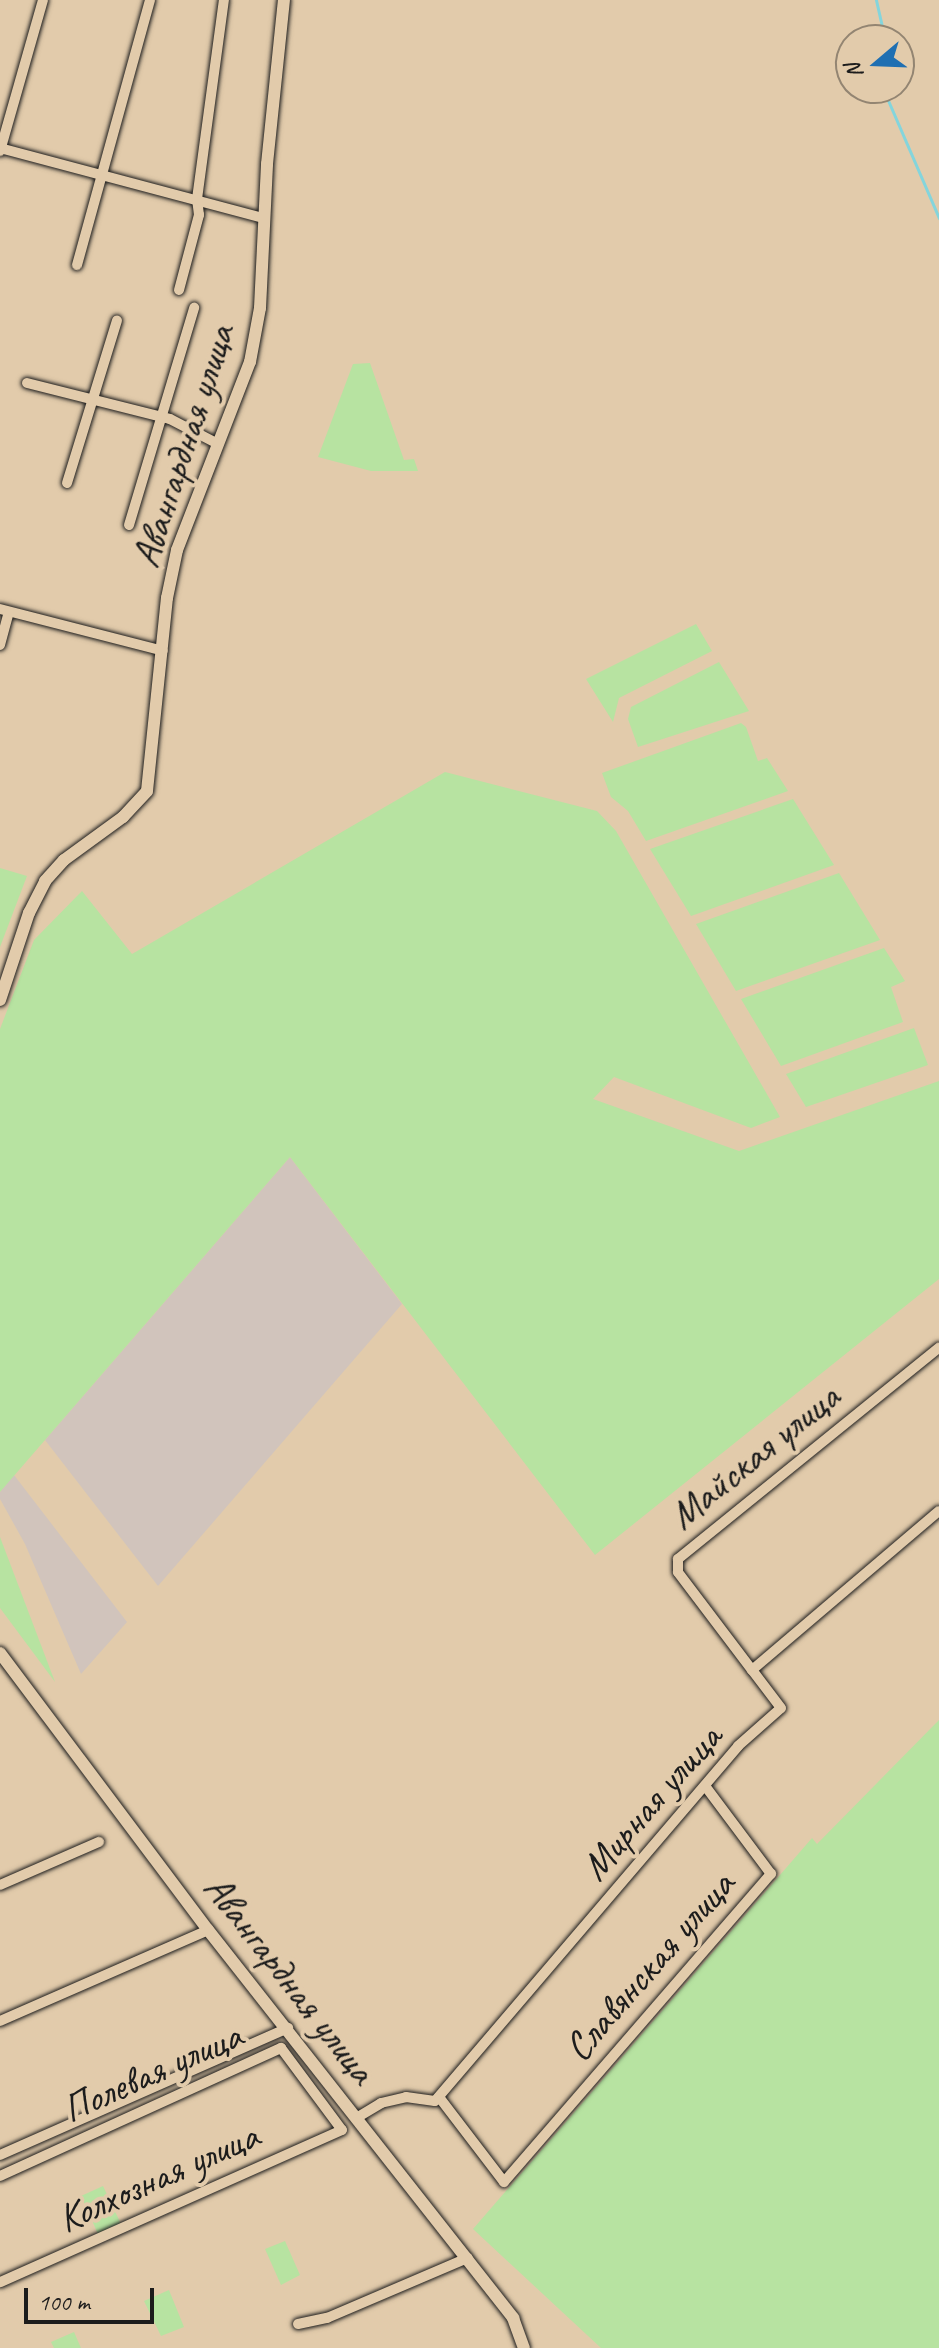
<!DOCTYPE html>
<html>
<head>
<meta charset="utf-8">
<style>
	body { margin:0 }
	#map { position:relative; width:939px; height:2348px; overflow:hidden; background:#e2cbab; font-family:Caveat,sans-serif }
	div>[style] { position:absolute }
	.built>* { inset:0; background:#d1c4bc }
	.green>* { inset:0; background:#b7e3a1 }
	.stream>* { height:3px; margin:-1.5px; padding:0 1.5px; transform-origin:1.5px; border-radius:1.5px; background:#84d5dc }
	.roads { filter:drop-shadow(0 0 2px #1c1c1c) drop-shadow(0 0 2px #1c1c1c) }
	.minor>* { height:10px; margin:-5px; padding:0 5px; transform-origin:5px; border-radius:5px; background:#e2cbab }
	.major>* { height:12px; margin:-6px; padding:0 6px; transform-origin:6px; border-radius:6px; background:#e2cbab }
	span { translate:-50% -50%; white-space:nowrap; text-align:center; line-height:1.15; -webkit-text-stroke:8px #e2cbab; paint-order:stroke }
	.street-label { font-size:40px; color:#1c1c1c }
	.north { position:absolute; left:835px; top:24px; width:80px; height:80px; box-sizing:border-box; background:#e2cbab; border:2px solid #938572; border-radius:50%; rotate:251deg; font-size:22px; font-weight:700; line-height:32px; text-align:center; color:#1c1c1c }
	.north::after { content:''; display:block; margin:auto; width:28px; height:36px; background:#1f6fb2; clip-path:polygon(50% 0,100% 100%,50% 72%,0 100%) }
	.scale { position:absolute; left:24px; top:2288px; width:130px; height:36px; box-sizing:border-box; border:4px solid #1c1c1c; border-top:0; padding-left:10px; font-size:24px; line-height:28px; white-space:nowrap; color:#1c1c1c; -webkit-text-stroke:6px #e2cbab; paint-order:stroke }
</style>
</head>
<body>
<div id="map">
	<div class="built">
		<div style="clip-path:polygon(290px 1157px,402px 1304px,158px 1586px,45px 1440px)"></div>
		<div style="clip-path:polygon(14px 1475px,127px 1622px,81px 1674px,25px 1544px,0 1499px,0 1492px)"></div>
	</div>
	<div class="green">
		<div style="clip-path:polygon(370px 363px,404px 460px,414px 459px,418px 471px,371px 471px,318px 457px,353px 364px)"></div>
		<div style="clip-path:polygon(696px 624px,712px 651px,619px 698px,613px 722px,586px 679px)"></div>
		<div style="clip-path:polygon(719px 662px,749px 711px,638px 747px,628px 719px,631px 707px)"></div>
		<div style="clip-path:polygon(741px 723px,746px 727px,758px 761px,767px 758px,788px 791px,646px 841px,628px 811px,611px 797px,602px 773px)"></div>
		<div style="clip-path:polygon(445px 772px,597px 811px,616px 831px,780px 1117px,751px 1128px,614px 1077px,593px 1099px,739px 1151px,939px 1081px,939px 1279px,595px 1555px,290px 1157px,0 1492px,0 1029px,34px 940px,82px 891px,132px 954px)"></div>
		<div style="clip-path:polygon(793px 799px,834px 865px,691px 916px,650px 849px)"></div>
		<div style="clip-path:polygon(0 868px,27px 876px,0 947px)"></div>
		<div style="clip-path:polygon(839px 873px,880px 940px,736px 991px,696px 924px)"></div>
		<div style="clip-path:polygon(884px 948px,905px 981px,891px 987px,903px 1022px,781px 1066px,741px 999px)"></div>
		<div style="clip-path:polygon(914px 1028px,928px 1065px,806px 1107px,786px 1074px)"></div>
		<div style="clip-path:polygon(0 1537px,55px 1682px,0 1608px)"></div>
		<div style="clip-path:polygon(939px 1720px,939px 2348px,601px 2348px,473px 2229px,812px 1838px,817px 1844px)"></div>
		<div style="clip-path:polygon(103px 2186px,121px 2224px,98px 2234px,81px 2196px)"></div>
		<div style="clip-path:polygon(285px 2241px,300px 2275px,281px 2285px,265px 2249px)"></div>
		<div style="clip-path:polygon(169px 2290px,184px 2327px,161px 2336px,144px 2301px)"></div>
		<div style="clip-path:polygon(74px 2332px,81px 2348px,54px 2348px,51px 2342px)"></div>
	</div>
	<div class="stream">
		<div style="left:876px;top:0;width:41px;rotate:77.3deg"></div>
		<div style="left:887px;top:88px;width:10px;rotate:90deg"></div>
		<div style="left:887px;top:98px;width:131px;rotate:66.6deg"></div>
	</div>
	<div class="roads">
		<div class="minor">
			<div style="left:0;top:148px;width:273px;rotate:14.9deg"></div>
			<div style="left:0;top:151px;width:157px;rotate:-74.1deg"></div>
			<div style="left:77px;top:265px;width:275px;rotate:-74.6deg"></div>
			<div style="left:179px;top:290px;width:78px;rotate:-75.1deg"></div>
			<div style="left:199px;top:215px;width:16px;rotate:-97deg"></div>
			<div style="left:197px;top:199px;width:201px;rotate:-82.3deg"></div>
			<div style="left:27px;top:383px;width:147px;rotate:14.1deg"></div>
			<div style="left:170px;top:419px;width:54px;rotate:27.5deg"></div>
			<div style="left:67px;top:483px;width:170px;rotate:-72.9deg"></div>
			<div style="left:129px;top:525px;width:227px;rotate:-73.3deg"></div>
			<div style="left:0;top:609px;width:168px;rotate:14.4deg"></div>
			<div style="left:0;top:645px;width:34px;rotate:-75deg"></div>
			<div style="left:752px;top:1670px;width:123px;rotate:-127.1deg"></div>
			<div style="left:678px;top:1572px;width:13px;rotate:-90deg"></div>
			<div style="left:678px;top:1559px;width:336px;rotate:-39deg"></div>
			<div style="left:0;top:1885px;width:108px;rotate:-23.5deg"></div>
			<div style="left:0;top:2021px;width:227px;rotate:-23.6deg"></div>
			<div style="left:439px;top:2097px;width:107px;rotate:52.6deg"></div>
			<div style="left:504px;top:2182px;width:408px;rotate:-49.1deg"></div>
			<div style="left:771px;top:1874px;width:109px;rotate:-126.8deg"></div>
			<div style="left:358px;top:2117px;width:27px;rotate:-31deg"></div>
			<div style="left:381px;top:2103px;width:26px;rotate:-13deg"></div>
			<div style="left:406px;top:2097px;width:29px;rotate:8deg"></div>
			<div style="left:435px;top:2101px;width:467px;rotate:-49.5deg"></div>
			<div style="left:738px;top:1746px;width:57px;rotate:-41.5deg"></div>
			<div style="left:781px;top:1708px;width:48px;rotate:-127.3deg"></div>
			<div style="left:752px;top:1670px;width:245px;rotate:-40.4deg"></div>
			<div style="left:0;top:2155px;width:315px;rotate:-23.8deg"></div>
			<div style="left:0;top:2176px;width:309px;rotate:-24.5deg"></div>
			<div style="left:281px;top:2048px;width:102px;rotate:53.4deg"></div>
			<div style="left:342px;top:2130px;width:374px;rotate:156deg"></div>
			<div style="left:298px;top:2324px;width:30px;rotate:-12deg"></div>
			<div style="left:327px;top:2318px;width:153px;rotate:-23.1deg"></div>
		</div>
		<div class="major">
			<div style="left:0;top:1000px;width:92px;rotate:-71.6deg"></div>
			<div style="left:29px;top:913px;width:36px;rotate:-63deg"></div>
			<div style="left:45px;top:881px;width:28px;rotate:-48deg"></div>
			<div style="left:64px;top:860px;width:73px;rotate:-36.1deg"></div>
			<div style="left:123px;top:817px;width:35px;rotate:-47deg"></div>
			<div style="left:147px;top:791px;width:194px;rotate:-84.1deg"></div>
			<div style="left:167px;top:598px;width:49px;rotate:-78.2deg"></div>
			<div style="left:177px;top:550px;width:202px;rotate:-68.8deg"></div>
			<div style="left:250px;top:362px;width:55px;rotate:-79.5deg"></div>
			<div style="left:260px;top:308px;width:144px;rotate:-87.2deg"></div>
			<div style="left:267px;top:164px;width:165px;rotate:-84.1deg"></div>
			<div style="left:0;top:1653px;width:346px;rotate:53.1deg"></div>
			<div style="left:208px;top:1930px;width:494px;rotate:51.8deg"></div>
			<div style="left:513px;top:2318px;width:32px;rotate:70deg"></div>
		</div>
	</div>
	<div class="street-label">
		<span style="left:183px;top:446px;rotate:-72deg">Авангардная улица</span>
		<span style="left:754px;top:1456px;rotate:-39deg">Майская улица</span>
		<span style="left:651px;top:1802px;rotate:-49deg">Мирная улица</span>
		<span style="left:649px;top:1966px;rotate:-49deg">Славянская улица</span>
		<span style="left:290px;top:1979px;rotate:52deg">Авангардная улица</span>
		<span style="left:152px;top:2072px;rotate:-24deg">Полевая улица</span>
		<span style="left:158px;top:2177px;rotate:-24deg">Колхозная улица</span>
	</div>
	<div class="north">N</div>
	<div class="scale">100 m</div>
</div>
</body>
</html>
